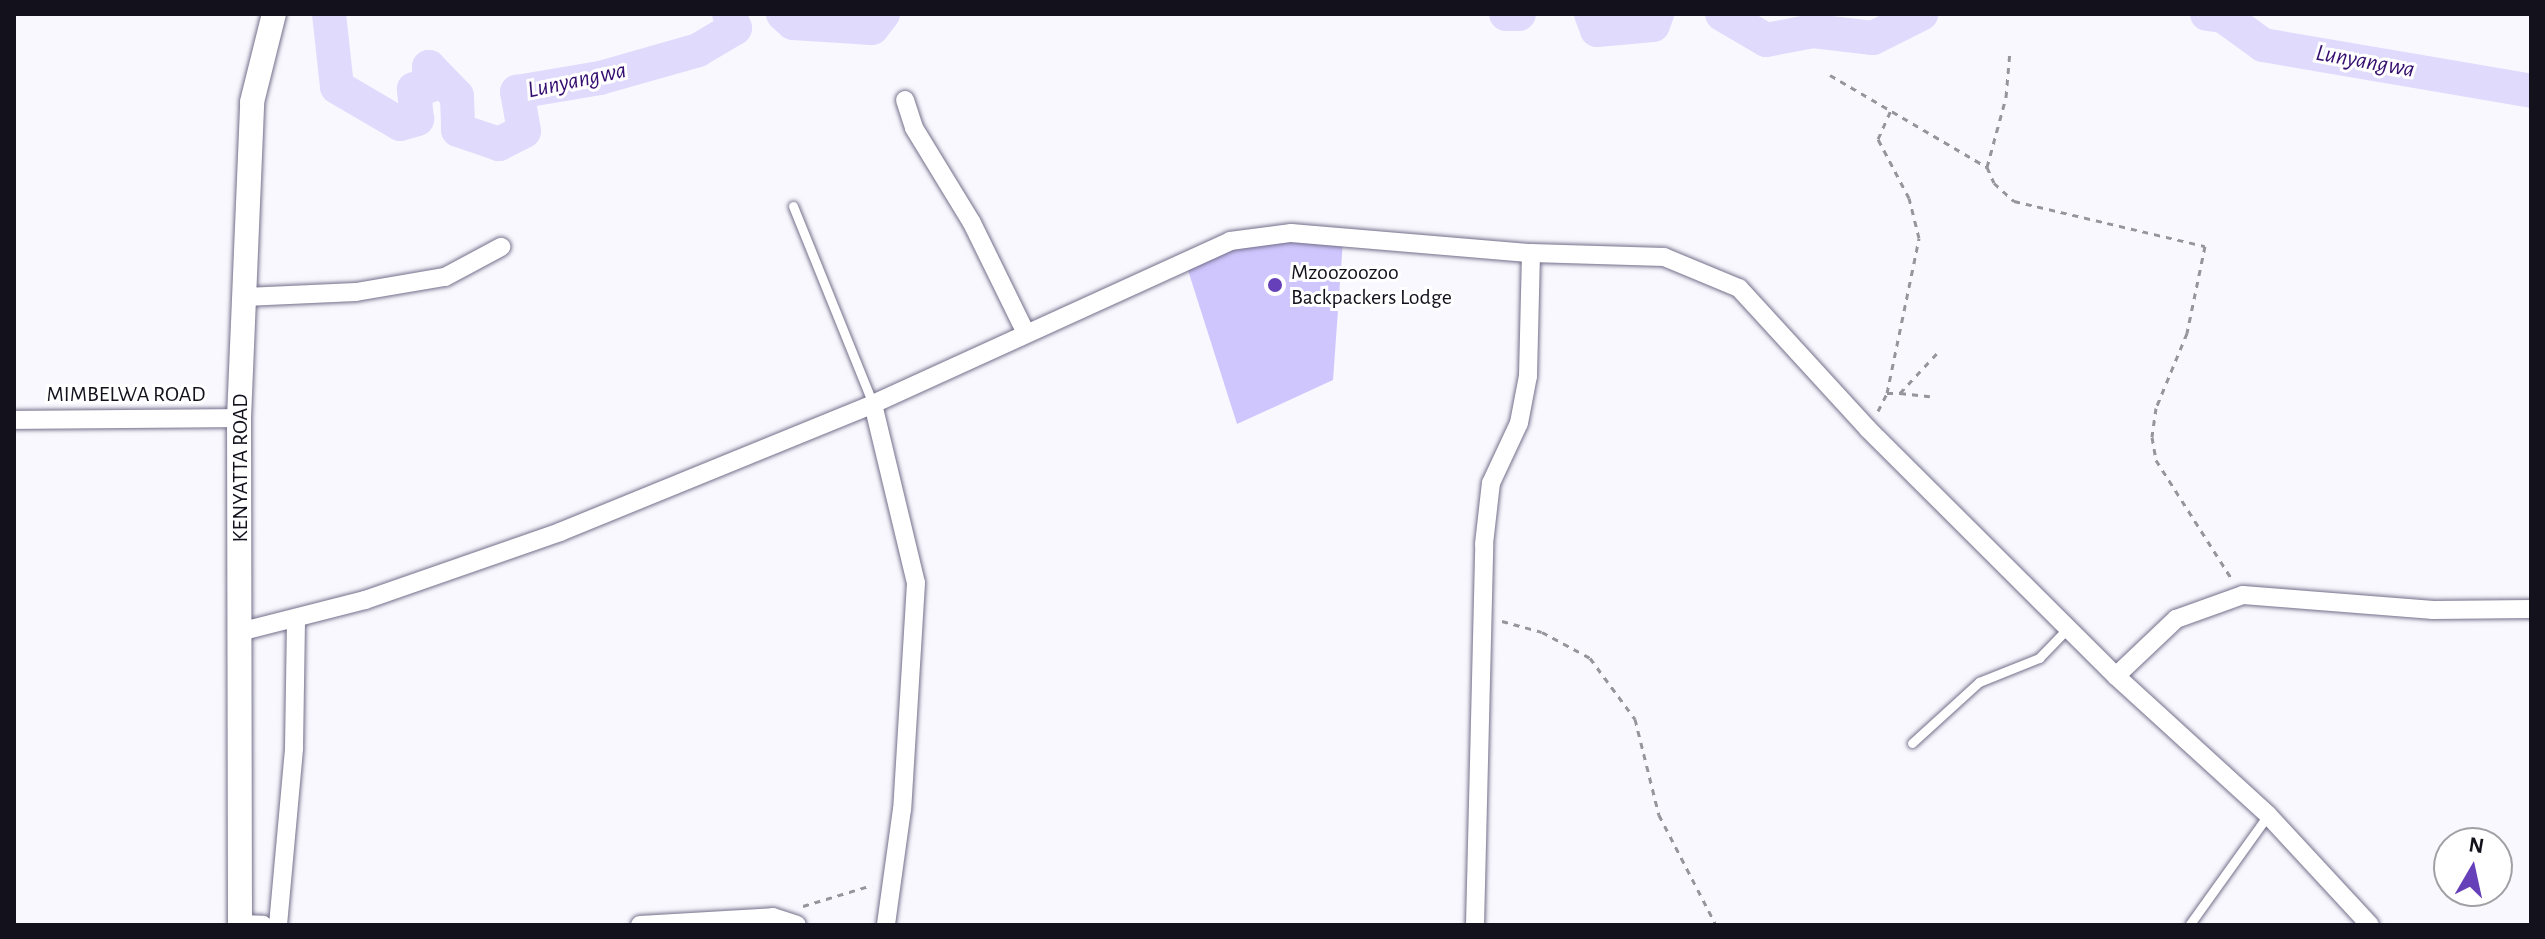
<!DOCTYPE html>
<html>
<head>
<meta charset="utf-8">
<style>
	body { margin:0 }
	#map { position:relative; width:2545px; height:939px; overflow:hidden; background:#f9f8fe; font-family:"Alegreya Sans",sans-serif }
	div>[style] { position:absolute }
	.green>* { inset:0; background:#d0c6fe }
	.river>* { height:34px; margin:-17px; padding:0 17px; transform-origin:17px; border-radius:17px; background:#e0dafd }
	.path>* { height:3px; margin-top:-1.5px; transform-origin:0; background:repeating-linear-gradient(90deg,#96959d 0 6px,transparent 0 12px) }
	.roads { filter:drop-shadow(0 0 2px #736f8a) drop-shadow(0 0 2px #736f8a) }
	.lane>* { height:9px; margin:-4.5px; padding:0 4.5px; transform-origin:4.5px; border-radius:4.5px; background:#fff }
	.street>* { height:18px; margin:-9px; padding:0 9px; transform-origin:9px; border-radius:9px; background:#fff }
	.secondary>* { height:24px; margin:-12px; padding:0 12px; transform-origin:12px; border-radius:12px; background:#fff }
	.dots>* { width:22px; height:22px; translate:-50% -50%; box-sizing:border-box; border:4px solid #fff; border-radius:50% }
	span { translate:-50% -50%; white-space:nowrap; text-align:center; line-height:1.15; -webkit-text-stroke:6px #fff; paint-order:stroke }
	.poi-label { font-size:22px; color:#13111c }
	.left { translate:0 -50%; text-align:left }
	.street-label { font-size:22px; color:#13111c }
	.water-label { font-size:24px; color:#350e6f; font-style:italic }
	.frame { position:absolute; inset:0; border:16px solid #13111c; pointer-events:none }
	.north { position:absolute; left:2433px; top:827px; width:80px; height:80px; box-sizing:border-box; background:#fff; border:2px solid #a1a0a4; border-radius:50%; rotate:9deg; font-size:22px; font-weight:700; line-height:32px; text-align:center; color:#13111c }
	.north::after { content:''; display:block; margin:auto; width:28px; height:36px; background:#6640b8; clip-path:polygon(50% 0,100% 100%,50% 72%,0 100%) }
</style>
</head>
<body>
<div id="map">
	<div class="green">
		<div style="clip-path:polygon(1343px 240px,1333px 380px,1237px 424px,1186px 264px,1241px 243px)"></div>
	</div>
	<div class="river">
		<div style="left:329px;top:14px;width:73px;rotate:83.7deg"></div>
		<div style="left:337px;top:87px;width:73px;rotate:30.4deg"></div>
		<div style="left:400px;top:124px;width:18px;rotate:-16deg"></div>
		<div style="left:417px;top:119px;width:30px;rotate:-96deg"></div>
		<div style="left:414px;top:89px;width:15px;rotate:-11deg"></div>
		<div style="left:429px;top:86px;width:19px;rotate:-90deg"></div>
		<div style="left:429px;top:67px;width:40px;rotate:46deg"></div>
		<div style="left:457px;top:96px;width:34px;rotate:88deg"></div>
		<div style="left:458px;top:130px;width:43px;rotate:18.9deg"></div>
		<div style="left:499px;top:144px;width:28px;rotate:-27deg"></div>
		<div style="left:524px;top:131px;width:40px;rotate:-100deg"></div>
		<div style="left:517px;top:92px;width:84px;rotate:-9.6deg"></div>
		<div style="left:600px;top:78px;width:102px;rotate:-15.9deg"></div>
		<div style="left:698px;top:50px;width:43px;rotate:-30.7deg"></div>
		<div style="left:735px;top:28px;width:15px;rotate:-113deg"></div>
		<div style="left:783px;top:14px;width:13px;rotate:42deg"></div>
		<div style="left:793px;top:23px;width:79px;rotate:3.6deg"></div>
		<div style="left:872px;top:28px;width:18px;rotate:-52deg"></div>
		<div style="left:1506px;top:14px;width:13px"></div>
		<div style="left:1591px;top:14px;width:17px;rotate:69deg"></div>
		<div style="left:1597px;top:30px;width:56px;rotate:-5.1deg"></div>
		<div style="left:1653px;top:25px;width:12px;rotate:-70deg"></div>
		<div style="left:1722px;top:14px;width:51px;rotate:30.6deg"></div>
		<div style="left:1766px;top:40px;width:48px;rotate:-10.8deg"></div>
		<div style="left:1813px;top:31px;width:60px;rotate:6.7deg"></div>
		<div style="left:1873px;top:38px;width:54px;rotate:-26.6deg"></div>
		<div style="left:2207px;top:14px;width:16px;rotate:7deg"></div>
		<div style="left:2223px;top:16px;width:49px;rotate:35.9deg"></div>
		<div style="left:2263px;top:45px;width:272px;rotate:9.7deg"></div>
	</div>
	<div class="path">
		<div style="left:1830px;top:75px;width:182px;rotate:30.4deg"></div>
		<div style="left:1987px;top:167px;width:17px;rotate:66deg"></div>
		<div style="left:1994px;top:183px;width:27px;rotate:42deg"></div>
		<div style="left:2014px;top:201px;width:196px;rotate:13.3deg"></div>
		<div style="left:2205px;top:246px;width:89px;rotate:101.7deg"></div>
		<div style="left:2187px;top:333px;width:81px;rotate:112.5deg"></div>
		<div style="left:2156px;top:408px;width:29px;rotate:98deg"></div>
		<div style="left:2152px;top:437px;width:23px;rotate:80deg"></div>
		<div style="left:2156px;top:460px;width:143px;rotate:57.5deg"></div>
		<div style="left:1987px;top:167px;width:73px;rotate:-74.8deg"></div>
		<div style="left:2006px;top:97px;width:47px;rotate:-85.1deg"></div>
		<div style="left:1887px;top:393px;width:13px"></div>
		<div style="left:1900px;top:393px;width:57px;rotate:-47.1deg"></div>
		<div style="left:1900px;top:393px;width:30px;rotate:6deg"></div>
		<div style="left:1878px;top:411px;width:20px;rotate:-63deg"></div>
		<div style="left:1887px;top:393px;width:158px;rotate:-78.3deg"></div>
		<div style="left:1919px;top:238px;width:41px;rotate:-104deg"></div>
		<div style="left:1909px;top:198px;width:67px;rotate:-117.7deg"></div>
		<div style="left:1878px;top:139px;width:32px;rotate:-66deg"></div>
		<div style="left:1502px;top:621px;width:41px;rotate:15.4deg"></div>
		<div style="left:1542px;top:632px;width:55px;rotate:28.4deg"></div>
		<div style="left:1590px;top:658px;width:76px;rotate:53.6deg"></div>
		<div style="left:1635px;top:719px;width:99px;rotate:76deg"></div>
		<div style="left:1659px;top:815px;width:124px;rotate:62.6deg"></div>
		<div style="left:803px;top:906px;width:72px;rotate:-16.9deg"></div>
	</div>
	<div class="roads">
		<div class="lane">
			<div style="left:793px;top:206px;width:214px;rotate:68deg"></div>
			<div style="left:1912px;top:743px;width:91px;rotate:-42.3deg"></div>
			<div style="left:1979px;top:682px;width:65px;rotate:-21.8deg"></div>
			<div style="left:2039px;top:658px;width:42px;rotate:-46deg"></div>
			<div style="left:2190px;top:924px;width:134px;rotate:-54.4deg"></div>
		</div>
		<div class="street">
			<div style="left:905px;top:100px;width:29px;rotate:72deg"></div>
			<div style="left:914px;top:128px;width:111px;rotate:58.6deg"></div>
			<div style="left:972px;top:223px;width:120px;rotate:63.9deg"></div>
			<div style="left:245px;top:297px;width:111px;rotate:-2.6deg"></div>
			<div style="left:356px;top:292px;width:90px;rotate:-9.6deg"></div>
			<div style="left:445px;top:277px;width:64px;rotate:-28.2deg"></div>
			<div style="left:873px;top:404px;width:184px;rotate:76.5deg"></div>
			<div style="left:916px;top:583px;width:226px;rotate:93.5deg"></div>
			<div style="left:902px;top:809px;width:117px;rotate:97.9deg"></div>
			<div style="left:14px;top:420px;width:225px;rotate:-0.5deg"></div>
			<div style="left:243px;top:631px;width:126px;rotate:-14.3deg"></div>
			<div style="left:365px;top:600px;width:207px;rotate:-19.2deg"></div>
			<div style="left:560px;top:532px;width:338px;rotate:-22.2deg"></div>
			<div style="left:873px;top:404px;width:392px;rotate:-24.5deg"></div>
			<div style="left:1230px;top:241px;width:62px;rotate:-7.5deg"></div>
			<div style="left:1291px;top:233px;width:241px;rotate:4.8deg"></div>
			<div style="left:1531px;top:253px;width:133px;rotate:1.7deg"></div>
			<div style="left:1664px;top:257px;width:81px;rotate:22.5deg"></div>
			<div style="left:1739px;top:288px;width:191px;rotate:47.5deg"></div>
			<div style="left:1868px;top:429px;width:350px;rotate:44.9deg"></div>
			<div style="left:2116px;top:676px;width:206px;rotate:42.4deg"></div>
			<div style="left:2268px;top:815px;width:150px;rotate:47.2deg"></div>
			<div style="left:2116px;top:676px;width:83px;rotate:-43.5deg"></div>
			<div style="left:2176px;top:619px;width:71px;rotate:-19.7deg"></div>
			<div style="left:2243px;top:595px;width:191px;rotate:4.5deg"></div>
			<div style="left:2433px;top:610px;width:98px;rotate:-0.6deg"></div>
			<div style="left:240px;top:924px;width:23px;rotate:2deg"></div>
			<div style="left:278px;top:925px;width:178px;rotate:-84.8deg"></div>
			<div style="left:294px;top:748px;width:130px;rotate:-89.1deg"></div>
			<div style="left:640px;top:925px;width:133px;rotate:-3.4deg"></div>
			<div style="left:773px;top:917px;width:25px;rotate:18deg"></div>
			<div style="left:1475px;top:925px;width:381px;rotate:-88.6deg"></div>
			<div style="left:1484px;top:544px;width:61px;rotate:-83.5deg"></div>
			<div style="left:1491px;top:483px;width:66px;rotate:-65deg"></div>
			<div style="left:1519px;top:423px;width:48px;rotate:-79.2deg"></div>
			<div style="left:1528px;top:376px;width:123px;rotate:-88.6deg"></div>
		</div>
		<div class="secondary">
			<div style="left:240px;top:925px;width:507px;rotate:-90.11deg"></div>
			<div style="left:239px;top:418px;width:316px;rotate:-87.6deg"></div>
			<div style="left:252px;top:102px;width:91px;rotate:-76deg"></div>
		</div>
	</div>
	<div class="dots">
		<div style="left:1275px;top:285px;background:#6640b8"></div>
	</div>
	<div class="poi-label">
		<span class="left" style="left:1291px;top:285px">Mzoozoozoo<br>Backpackers Lodge</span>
	</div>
	<div class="street-label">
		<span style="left:126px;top:395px">MIMBELWA ROAD</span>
		<span style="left:241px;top:468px;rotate:-90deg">KENYATTA ROAD</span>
	</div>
	<div class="water-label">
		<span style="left:2365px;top:62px;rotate:10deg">Lunyangwa</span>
		<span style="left:577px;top:81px;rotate:-12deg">Lunyangwa</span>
	</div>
	<div class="frame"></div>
	<div class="north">N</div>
</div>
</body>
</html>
